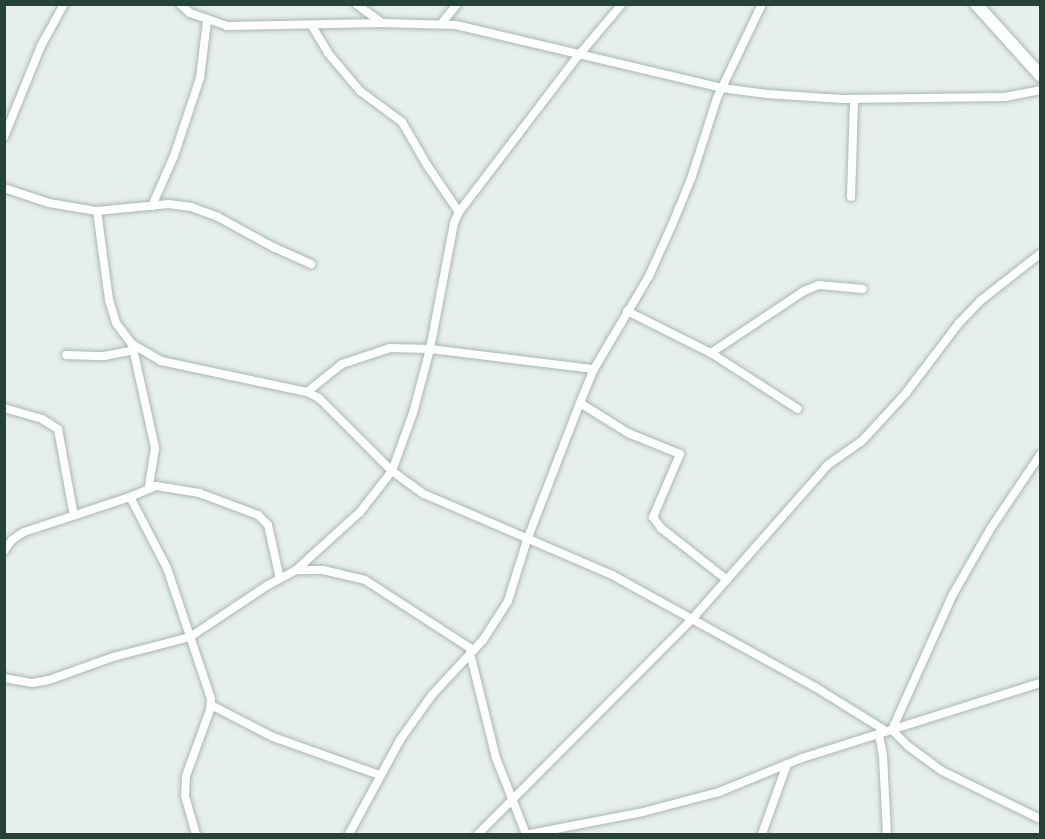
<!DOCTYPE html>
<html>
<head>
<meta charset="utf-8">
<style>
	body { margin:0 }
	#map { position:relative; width:1045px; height:839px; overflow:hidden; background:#e6efeb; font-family:"Fira Sans Condensed",sans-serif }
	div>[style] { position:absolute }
	.roads { filter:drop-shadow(0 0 2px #a8b8b2) drop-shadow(0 0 2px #a8b8b2) }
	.street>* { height:8px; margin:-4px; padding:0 4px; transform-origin:4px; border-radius:4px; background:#fff }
	.secondary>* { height:12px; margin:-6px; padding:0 6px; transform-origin:6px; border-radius:6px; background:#fff }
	span { translate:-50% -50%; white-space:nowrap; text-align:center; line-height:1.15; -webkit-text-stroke:4.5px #f7fbf9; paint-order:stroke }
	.frame { position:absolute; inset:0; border:6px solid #24423a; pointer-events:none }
</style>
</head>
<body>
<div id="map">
	<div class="roads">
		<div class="street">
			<div style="left:180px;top:4px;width:13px;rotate:42deg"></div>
			<div style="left:190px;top:13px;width:39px;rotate:19deg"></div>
			<div style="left:227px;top:26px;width:155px;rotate:-1.1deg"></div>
			<div style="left:382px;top:23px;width:74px;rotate:1.5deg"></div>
			<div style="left:456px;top:25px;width:273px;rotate:13.3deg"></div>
			<div style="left:722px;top:88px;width:45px;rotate:7.6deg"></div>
			<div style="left:767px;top:94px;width:76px;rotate:3.8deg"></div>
			<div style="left:843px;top:99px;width:162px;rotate:-0.7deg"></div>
			<div style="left:1005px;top:97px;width:36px;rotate:-11deg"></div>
			<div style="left:356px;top:4px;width:32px;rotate:36deg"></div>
			<div style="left:441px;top:24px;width:26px;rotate:-51deg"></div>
			<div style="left:312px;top:26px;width:31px;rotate:59deg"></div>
			<div style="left:328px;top:53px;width:50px;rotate:49.9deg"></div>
			<div style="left:360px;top:91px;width:52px;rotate:36.4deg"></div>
			<div style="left:402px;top:122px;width:50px;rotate:59.8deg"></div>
			<div style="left:427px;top:165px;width:57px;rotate:55.8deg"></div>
			<div style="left:4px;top:137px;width:98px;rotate:-67.9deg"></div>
			<div style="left:41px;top:46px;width:48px;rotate:-61.3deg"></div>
			<div style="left:4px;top:188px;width:47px;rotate:18.4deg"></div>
			<div style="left:49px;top:203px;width:49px;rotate:9.5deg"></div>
			<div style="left:97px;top:211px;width:72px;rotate:-5.6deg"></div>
			<div style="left:169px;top:204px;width:22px;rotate:8deg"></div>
			<div style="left:191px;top:207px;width:29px;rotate:20deg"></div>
			<div style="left:218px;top:217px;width:63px;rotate:28.6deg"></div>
			<div style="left:273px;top:247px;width:42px;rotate:24.1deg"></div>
			<div style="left:851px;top:197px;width:98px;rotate:-88.2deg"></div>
			<div style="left:152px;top:206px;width:55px;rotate:-66.3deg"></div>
			<div style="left:174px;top:156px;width:82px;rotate:-71.6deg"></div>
			<div style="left:200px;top:78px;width:57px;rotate:-83deg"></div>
			<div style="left:97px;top:211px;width:90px;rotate:82.3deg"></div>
			<div style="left:109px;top:300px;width:24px;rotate:73deg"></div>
			<div style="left:116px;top:323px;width:26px;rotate:53deg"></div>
			<div style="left:132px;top:344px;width:34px;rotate:30deg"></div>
			<div style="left:161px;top:361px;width:149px;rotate:12deg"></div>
			<div style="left:307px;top:392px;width:13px;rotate:27deg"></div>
			<div style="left:319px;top:398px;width:103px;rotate:45deg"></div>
			<div style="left:392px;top:471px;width:39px;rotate:36deg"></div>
			<div style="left:424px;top:494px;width:205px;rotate:23.3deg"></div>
			<div style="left:612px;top:575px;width:232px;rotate:28.9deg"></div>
			<div style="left:815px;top:687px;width:84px;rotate:31.8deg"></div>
			<div style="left:627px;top:311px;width:94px;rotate:26.6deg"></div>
			<div style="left:711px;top:353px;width:103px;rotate:32.8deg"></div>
			<div style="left:132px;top:344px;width:107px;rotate:77.5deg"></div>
			<div style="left:155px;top:448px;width:39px;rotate:99deg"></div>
			<div style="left:711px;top:353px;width:112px;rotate:-33.7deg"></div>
			<div style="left:804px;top:291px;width:16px;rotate:-22deg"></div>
			<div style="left:819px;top:285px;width:44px;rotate:5.2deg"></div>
			<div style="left:66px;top:355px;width:38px;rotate:2deg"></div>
			<div style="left:104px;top:356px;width:31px;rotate:-11deg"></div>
			<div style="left:307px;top:392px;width:45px;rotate:-38.7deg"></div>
			<div style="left:342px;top:364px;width:51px;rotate:-18.4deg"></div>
			<div style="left:390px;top:348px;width:40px;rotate:1.4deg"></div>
			<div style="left:430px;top:349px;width:165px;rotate:7deg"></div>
			<div style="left:580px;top:403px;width:57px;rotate:32deg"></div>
			<div style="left:628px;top:433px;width:56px;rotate:22deg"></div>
			<div style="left:680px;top:454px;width:69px;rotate:113.2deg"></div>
			<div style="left:653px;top:517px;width:14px;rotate:54deg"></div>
			<div style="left:661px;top:528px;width:84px;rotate:38.2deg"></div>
			<div style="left:4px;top:408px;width:40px;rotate:16deg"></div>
			<div style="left:42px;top:419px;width:19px;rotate:32deg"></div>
			<div style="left:58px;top:429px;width:88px;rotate:79.6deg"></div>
			<div style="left:1040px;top:455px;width:88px;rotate:123.9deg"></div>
			<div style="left:991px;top:528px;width:76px;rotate:119.9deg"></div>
			<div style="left:953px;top:594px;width:149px;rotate:114.2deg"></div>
			<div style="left:892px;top:730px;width:23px;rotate:45deg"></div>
			<div style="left:908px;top:746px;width:42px;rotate:36.3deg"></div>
			<div style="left:942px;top:771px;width:109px;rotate:26.1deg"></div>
			<div style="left:130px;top:497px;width:80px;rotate:62.5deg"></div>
			<div style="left:167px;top:568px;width:138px;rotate:71.4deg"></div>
			<div style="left:211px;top:699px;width:11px;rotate:95deg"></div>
			<div style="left:210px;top:710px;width:70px;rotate:110deg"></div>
			<div style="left:186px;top:776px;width:20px;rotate:93deg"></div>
			<div style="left:185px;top:796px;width:40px;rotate:74deg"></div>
			<div style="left:4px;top:551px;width:14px;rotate:-54deg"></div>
			<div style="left:12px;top:540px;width:14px;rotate:-34deg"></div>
			<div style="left:24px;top:532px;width:112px;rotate:-18.3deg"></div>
			<div style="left:130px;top:497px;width:28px;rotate:-23deg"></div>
			<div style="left:156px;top:486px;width:44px;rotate:9.2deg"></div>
			<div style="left:199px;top:493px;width:63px;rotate:20.4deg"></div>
			<div style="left:258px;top:515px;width:14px;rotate:45deg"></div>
			<div style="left:268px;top:525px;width:55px;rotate:77.5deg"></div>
			<div style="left:296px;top:570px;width:27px"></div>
			<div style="left:323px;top:570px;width:43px;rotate:13.4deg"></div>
			<div style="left:365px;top:580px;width:129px;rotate:32.9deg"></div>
			<div style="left:470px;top:653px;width:108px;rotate:76.1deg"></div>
			<div style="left:496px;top:758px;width:82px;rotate:68.5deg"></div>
			<div style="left:4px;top:678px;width:28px;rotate:10deg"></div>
			<div style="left:32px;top:683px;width:17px;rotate:-10deg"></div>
			<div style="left:49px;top:680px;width:68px;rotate:-19.8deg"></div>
			<div style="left:113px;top:657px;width:80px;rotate:-14.6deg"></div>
			<div style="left:190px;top:637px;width:94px;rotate:-33.7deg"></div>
			<div style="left:268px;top:585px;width:32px;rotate:-28deg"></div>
			<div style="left:296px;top:570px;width:86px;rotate:-42.2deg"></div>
			<div style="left:360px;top:512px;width:52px;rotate:-52deg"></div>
			<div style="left:392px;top:471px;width:62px;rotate:-70.1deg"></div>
			<div style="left:413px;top:413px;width:66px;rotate:-75.1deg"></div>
			<div style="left:430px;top:349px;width:128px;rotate:-79.2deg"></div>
			<div style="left:454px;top:223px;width:12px;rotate:-66deg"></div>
			<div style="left:459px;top:212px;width:196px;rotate:-52.7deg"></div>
			<div style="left:578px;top:56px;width:68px;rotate:-49.8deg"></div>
			<div style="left:211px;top:705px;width:70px;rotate:27.3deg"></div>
			<div style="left:273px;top:737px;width:113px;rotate:19.7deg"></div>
			<div style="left:879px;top:734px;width:22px;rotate:80deg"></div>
			<div style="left:883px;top:756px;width:78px;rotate:87.1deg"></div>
			<div style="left:349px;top:834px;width:107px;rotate:-61.5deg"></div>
			<div style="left:400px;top:740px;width:55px;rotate:-54.6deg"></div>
			<div style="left:432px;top:695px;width:75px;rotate:-47.2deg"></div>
			<div style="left:483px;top:640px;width:46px;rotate:-57.3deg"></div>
			<div style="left:508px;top:601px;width:64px;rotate:-72.7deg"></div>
			<div style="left:527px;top:540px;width:147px;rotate:-68.9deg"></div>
			<div style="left:580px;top:403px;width:37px;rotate:-68deg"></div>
			<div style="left:594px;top:369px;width:108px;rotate:-59.4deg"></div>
			<div style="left:649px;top:276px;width:56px;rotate:-65.7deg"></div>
			<div style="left:672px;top:225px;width:50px;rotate:-67.6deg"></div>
			<div style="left:691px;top:179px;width:85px;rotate:-72.2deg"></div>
			<div style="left:717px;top:98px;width:104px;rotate:-64.4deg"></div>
			<div style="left:478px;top:834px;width:305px;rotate:-45.1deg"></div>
			<div style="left:693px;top:618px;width:205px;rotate:-48.6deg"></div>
			<div style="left:829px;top:464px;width:39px;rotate:-35deg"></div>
			<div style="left:861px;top:442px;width:67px;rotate:-47.4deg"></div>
			<div style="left:906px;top:393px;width:88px;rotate:-52.9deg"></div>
			<div style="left:959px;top:323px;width:30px;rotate:-46deg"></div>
			<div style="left:980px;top:301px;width:76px;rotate:-38.1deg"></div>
			<div style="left:530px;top:834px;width:115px;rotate:-11deg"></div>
			<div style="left:643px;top:812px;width:79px;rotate:-14.7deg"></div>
			<div style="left:719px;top:792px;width:90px;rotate:-22.3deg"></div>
			<div style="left:802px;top:758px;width:250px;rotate:-17.5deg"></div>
			<div style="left:762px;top:834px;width:74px;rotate:-70.3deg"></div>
		</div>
		<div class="secondary">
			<div style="left:976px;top:4px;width:96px;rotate:48deg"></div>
		</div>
	</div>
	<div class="frame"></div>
</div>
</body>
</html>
